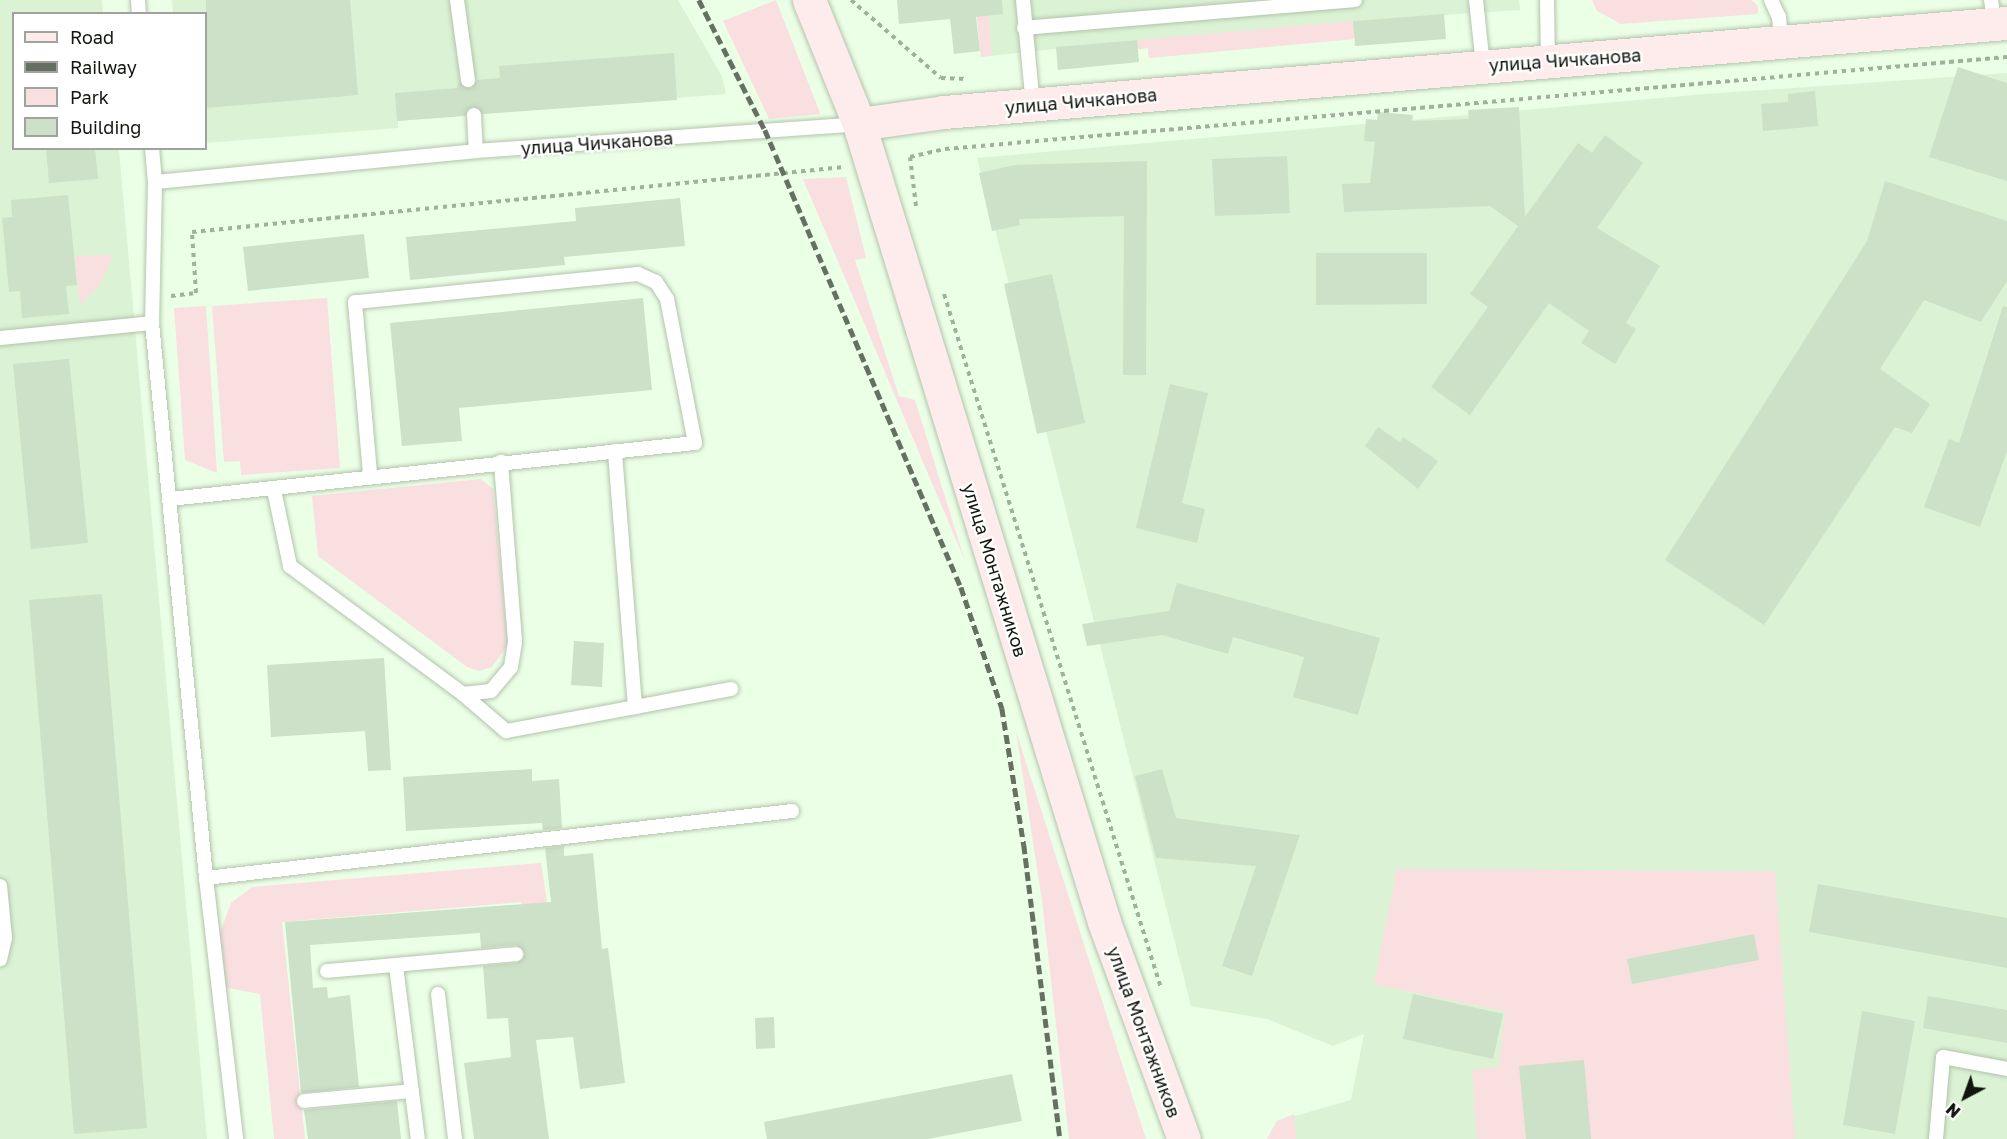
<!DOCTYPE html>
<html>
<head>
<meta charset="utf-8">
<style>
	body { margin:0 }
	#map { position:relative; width:2007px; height:1139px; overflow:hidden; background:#ebffe6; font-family:"Golos Text",sans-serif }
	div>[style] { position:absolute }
	.built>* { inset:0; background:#dbf3d4 }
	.green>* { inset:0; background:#fadfe0 }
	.building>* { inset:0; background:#cde0c8 }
	.path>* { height:4px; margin-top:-2px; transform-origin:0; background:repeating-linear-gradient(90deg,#a1b09d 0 4.5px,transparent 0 9px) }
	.roads { filter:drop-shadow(0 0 2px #b2c4ac) drop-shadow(0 0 2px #b2c4ac) }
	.service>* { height:14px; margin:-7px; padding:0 7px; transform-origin:7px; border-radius:7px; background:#fff }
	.secondary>* { height:33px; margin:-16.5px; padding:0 16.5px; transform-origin:16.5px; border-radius:16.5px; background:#feebec }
	.rail>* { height:4.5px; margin-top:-2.25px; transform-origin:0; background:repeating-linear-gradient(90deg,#657062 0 9px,transparent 0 13.5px) }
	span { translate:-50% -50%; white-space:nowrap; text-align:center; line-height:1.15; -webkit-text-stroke:4.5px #fff; paint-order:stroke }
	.street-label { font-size:18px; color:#11170f }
	.legend { position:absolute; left:12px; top:12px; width:195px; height:138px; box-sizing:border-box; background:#fff; border:2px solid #a0a29f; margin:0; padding:8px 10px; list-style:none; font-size:18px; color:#11170f }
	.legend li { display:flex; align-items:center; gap:12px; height:30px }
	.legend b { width:30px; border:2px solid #a0a29f }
	.north { position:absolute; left:1935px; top:1067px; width:60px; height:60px; -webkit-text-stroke:4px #fff; paint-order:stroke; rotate:221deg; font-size:16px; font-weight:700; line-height:24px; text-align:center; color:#11170f }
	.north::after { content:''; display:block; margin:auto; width:21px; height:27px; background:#11170f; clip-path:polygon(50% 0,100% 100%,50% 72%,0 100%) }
</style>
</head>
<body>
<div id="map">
	<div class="built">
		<div style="clip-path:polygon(0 0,102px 0,103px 13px,14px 14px,14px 148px,119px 149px,207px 1139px,0 1139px)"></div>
		<div style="clip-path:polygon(172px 0,678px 0,722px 76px,726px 94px,398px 121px,398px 128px,206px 143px,206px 14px,173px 13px)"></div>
		<div style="clip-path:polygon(975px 0,1519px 0,1520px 10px,1354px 21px,1354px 39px,1149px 58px,1148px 48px,1137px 49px,1136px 40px,981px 57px)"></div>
		<div style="clip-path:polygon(2007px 73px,2007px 1139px,1267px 1139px,1277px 1121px,1351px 1100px,1364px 1034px,1333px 1046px,1267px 1019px,1191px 1006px,977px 158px,1705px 94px)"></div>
	</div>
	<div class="green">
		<div style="clip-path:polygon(776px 0,820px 113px,820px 114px,769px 119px,723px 21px)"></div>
		<div style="clip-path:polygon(975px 0,987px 0,992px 55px,981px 57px)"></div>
		<div style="clip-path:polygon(1592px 0,1752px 0,1758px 6px,1758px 14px,1621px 24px,1597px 11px)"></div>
		<div style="clip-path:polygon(1353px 21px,1354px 39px,1149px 58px,1148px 48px,1137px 49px,1137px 40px)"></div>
		<div style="clip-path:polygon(846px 177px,866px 258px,855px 260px,899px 396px,915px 400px,965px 561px,803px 179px)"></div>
		<div style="clip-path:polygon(113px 255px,99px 286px,80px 304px,75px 256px)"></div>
		<div style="clip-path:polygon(327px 298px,340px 468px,241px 475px,240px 461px,224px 462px,212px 306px)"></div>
		<div style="clip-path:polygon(206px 306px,217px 473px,185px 460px,174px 308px)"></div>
		<div style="clip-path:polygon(481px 479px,493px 489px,508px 645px,492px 667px,479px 671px,467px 667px,318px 556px,312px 496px)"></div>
		<div style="clip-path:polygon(1016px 731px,1146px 1139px,1069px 1139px,1042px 901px)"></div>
		<div style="clip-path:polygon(541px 863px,556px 962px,527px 964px,521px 902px,282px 922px,305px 1139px,274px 1139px,260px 994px,223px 987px,220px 933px,231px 903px,252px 887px)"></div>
		<div style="clip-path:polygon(1397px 869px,1775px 871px,1795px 1139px,1477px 1139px,1472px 1070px,1499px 1067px,1505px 1011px,1374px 984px)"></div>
		<div style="clip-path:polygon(1294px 1114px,1296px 1139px,1267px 1139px,1277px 1121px)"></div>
	</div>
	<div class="building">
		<div style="clip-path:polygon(206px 0,350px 0,358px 95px,206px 108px)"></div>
		<div style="clip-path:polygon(897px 0,1002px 0,1003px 14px,976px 17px,980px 51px,954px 54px,950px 19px,899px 24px)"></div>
		<div style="clip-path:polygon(1444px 14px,1446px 39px,1355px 46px,1353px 21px)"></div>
		<div style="clip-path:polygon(1137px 40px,1139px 62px,1058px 70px,1056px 47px)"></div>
		<div style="clip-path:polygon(674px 53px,677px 100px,483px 114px,473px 106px,465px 116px,397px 121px,395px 93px,457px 88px,459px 81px,470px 89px,477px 80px,500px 78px,499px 66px)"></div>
		<div style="clip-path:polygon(1958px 67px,2007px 83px,2007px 181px,1929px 157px)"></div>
		<div style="clip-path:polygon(1815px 91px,1818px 126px,1763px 131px,1761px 104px,1788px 102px,1788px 94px)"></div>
		<div style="clip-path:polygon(1519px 107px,1525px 217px,1578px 143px,1592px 153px,1605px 135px,1643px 163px,1597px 228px,1660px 266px,1626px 323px,1636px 329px,1615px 364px,1581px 343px,1589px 331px,1549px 303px,1470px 415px,1431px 387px,1488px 307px,1470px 294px,1518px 226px,1490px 206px,1344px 212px,1342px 184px,1370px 183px,1375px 142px,1364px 141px,1366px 119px,1377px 120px,1378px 112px,1413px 115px,1412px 121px,1469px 119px,1468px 110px)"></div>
		<div style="clip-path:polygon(46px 148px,95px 148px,98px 179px,49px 183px)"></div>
		<div style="clip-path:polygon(1287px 156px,1290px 213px,1215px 216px,1212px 159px)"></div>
		<div style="clip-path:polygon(1147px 161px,1146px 375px,1123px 375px,1124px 216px,1019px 219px,1020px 225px,992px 231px,979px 173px,1015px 165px)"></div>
		<div style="clip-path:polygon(1885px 181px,2007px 221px,2007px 281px,1981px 322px,1924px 300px,1880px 369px,1930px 404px,1912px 433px,1895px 427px,1764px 625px,1665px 560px,1867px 241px)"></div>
		<div style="clip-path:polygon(68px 195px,77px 285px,66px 286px,69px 314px,22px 318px,20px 291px,9px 292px,2px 218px,12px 217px,11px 200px)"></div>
		<div style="clip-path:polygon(680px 198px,685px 246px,564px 257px,565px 265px,410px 280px,406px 237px,576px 221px,575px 208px)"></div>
		<div style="clip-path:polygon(364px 234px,369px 278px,248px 291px,243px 247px)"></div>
		<div style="clip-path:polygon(1316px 253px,1427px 253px,1427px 304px,1316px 305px)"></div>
		<div style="clip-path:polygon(1052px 274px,1085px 423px,1037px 434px,1004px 284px)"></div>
		<div style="clip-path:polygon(643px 298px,652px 390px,459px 408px,462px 441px,402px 446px,390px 323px)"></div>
		<div style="clip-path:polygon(2003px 306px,2007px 307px,2007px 451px,1980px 527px,1924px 507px,1949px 439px,1959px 443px)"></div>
		<div style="clip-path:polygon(69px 359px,88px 543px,31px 549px,13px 364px)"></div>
		<div style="clip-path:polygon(1170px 384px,1208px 393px,1182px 503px,1205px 509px,1197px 543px,1136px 528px)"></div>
		<div style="clip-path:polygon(1378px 427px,1400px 442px,1403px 437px,1438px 461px,1418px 489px,1365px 446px)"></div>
		<div style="clip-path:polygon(1177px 583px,1380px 638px,1358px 715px,1293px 697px,1304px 657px,1233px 637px,1228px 654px,1162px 635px,1087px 646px,1082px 624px,1169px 611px)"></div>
		<div style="clip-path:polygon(102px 594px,147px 1128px,74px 1134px,29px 600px)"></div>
		<div style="clip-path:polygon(574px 641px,604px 643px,602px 687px,571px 685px)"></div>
		<div style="clip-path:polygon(384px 658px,391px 770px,368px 771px,365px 731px,271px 737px,267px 665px)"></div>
		<div style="clip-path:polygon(532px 769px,532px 781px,559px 779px,562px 828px,543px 830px,542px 823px,406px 831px,403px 777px)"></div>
		<div style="clip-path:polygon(1162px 769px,1176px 818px,1300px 835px,1252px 976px,1222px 966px,1256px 866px,1156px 858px,1135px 776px)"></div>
		<div style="clip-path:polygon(564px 846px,564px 856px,593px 853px,602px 949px,608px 948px,625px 1083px,580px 1089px,573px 1037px,536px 1040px,549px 1139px,474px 1139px,464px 1063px,511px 1057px,508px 1018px,487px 1019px,483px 966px,517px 963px,525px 954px,516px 945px,481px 948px,480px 933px,310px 945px,313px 988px,327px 987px,328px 998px,350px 995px,359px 1087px,301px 1093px,285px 922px,551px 902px,545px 848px)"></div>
		<div style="clip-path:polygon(1818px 884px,2007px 918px,2007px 968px,1809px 932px)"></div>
		<div style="clip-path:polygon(1754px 934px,1759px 960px,1632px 984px,1627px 959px)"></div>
		<div style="clip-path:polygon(1413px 994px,1503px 1014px,1493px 1059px,1403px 1039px)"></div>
		<div style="clip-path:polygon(1928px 996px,2007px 1010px,2007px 1043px,1923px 1028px)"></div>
		<div style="clip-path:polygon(1862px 1011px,1915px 1021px,1895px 1134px,1843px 1125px)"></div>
		<div style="clip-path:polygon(774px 1017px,775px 1048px,756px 1049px,755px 1018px)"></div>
		<div style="clip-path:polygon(1584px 1060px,1591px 1139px,1526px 1139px,1519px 1066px)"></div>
		<div style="clip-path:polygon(1012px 1074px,1022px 1121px,928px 1139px,767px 1139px,764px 1122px)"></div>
		<div style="clip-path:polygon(397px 1101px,401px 1139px,308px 1139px,304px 1110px)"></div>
	</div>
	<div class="path">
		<div style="left:851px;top:0;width:119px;rotate:40.9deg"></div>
		<div style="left:941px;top:78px;width:26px;rotate:2deg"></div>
		<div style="left:916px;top:206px;width:49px;rotate:-97deg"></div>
		<div style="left:910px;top:157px;width:36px;rotate:-13deg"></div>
		<div style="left:945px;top:149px;width:1066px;rotate:-4.95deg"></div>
		<div style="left:944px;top:294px;width:727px;rotate:72.64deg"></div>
		<div style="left:171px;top:296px;width:25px;rotate:-7deg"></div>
		<div style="left:196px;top:293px;width:61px;rotate:-93.8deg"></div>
		<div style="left:192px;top:232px;width:655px;rotate:-5.69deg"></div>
	</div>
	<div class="roads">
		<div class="service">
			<div style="left:138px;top:0;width:14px;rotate:86deg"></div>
			<div style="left:457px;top:0;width:81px;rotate:82.2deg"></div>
			<div style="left:1023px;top:0;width:105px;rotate:84.6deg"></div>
			<div style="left:1476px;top:0;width:66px;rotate:83.9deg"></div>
			<div style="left:1547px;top:0;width:61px;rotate:89.1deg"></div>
			<div style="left:1771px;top:0;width:19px;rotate:65deg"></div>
			<div style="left:1779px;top:17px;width:25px;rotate:85deg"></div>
			<div style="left:1991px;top:0;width:24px;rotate:81deg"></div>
			<div style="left:1024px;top:28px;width:332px;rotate:-4.8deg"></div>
			<div style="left:474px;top:115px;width:36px;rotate:87deg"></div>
			<div style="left:152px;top:148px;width:34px;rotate:85deg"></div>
			<div style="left:155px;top:182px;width:141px;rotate:91.2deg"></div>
			<div style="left:152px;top:323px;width:558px;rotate:84.44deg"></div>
			<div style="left:206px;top:878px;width:263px;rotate:83.4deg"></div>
			<div style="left:155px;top:182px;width:322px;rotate:-5.5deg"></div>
			<div style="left:476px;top:151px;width:384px;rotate:-4deg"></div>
			<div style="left:0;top:338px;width:153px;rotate:-5.6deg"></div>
			<div style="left:274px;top:490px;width:78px;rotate:78.1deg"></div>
			<div style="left:290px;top:566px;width:215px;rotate:36.5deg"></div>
			<div style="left:463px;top:694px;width:28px;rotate:-6deg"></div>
			<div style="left:491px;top:691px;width:31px;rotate:-50deg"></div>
			<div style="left:511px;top:667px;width:26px;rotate:-81deg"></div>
			<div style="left:515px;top:641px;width:180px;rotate:-94.5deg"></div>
			<div style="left:170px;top:499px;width:528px;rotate:-6.09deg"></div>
			<div style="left:695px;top:443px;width:147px;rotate:-101deg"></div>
			<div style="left:667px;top:299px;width:20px;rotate:-123deg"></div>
			<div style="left:656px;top:282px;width:20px;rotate:-156deg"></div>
			<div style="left:638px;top:274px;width:284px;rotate:174.3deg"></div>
			<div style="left:355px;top:302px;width:174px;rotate:85deg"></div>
			<div style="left:463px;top:694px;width:57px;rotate:40.7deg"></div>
			<div style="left:506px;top:731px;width:131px;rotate:-10.5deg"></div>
			<div style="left:635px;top:707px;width:257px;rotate:-94.5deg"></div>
			<div style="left:635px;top:707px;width:98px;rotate:-10.6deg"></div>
			<div style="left:206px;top:878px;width:590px;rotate:-6.52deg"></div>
			<div style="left:0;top:886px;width:52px;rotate:84.5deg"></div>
			<div style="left:5px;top:938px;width:22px;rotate:103deg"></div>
			<div style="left:396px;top:966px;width:174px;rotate:82.8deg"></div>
			<div style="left:327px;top:971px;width:190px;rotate:-5.1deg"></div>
			<div style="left:438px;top:994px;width:146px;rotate:83.3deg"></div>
			<div style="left:304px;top:1101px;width:108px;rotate:-5.3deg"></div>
			<div style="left:1936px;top:1139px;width:82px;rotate:-85.1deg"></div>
			<div style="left:1943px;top:1057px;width:65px;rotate:10.6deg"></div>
		</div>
		<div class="secondary">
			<div style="left:809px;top:0;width:134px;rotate:68deg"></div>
			<div style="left:859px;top:124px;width:835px;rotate:72.93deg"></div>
			<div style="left:1104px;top:922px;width:231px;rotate:69.8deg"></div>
			<div style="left:859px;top:124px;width:86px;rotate:-8deg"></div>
			<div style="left:944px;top:112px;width:1067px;rotate:-4.79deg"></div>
		</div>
	</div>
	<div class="rail">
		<div style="left:699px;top:0;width:146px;rotate:63.1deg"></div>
		<div style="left:765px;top:130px;width:497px;rotate:66.8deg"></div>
		<div style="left:961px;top:587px;width:128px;rotate:71.3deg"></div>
		<div style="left:1002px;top:708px;width:139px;rotate:80.9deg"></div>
		<div style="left:1024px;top:845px;width:296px;rotate:83deg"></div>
	</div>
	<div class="street-label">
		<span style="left:1565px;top:60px;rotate:-4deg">улица Чичканова</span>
		<span style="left:1081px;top:101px;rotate:-5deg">улица Чичканова</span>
		<span style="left:597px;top:143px;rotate:-4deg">улица Чичканова</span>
		<span style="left:995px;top:570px;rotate:73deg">улица Монтажников</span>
		<span style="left:1144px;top:1032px;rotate:70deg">улица Монтажников</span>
	</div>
	<ul class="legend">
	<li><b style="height:8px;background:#feebec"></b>Road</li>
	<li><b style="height:8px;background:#657062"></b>Railway</li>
	<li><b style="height:16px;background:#fadfe0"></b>Park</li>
	<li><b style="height:16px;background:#cde0c8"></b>Building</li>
	</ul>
	<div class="north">N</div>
</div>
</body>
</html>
